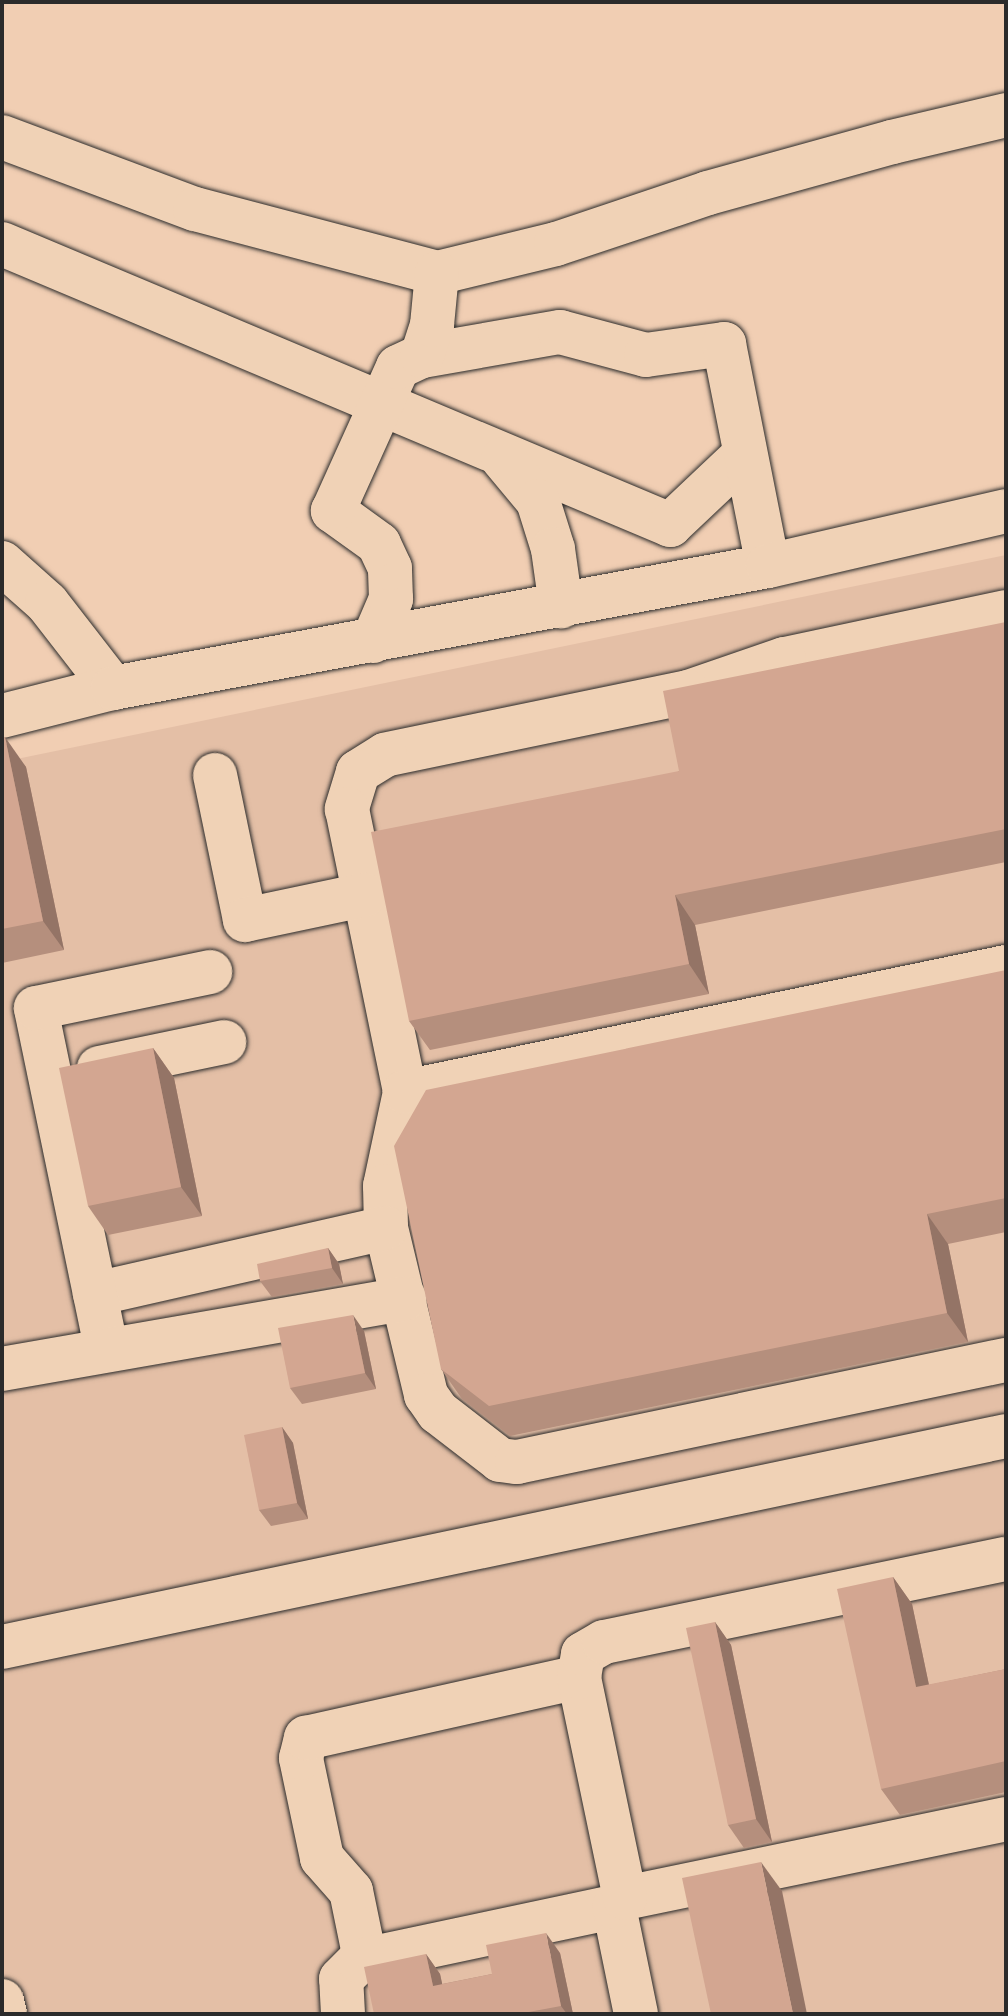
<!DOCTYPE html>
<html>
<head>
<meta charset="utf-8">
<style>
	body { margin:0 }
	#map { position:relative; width:1008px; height:2016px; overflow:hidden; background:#f1ceb3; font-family:Pangolin,sans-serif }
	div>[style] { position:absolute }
	.built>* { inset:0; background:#e4bfa6 }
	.roads { filter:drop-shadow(0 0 2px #2b2b2b) drop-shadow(0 0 2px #2b2b2b) }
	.minor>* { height:44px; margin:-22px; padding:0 22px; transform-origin:22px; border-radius:22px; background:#f0d2b6 }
	.wall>* { inset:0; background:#b58f7d }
	.shaded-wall>* { inset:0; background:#947466 }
	.building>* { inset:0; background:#d3a691 }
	span { translate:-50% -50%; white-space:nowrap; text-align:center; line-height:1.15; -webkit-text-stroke:8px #f0d2b6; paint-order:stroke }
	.frame { position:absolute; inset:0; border:4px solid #2b2b2b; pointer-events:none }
</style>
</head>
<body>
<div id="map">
	<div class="built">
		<div style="clip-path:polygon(1006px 555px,1006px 2014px,2px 2014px,2px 762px)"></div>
	</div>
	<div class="roads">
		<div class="minor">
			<div style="left:2px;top:137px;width:206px;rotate:20.5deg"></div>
			<div style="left:195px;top:209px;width:250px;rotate:14.8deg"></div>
			<div style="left:437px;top:273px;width:122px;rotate:-13.7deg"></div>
			<div style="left:556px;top:244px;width:160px;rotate:-18.5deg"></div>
			<div style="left:708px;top:193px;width:191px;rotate:-15.5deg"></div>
			<div style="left:892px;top:142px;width:117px;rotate:-13.3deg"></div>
			<div style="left:2px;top:244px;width:725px;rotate:22.81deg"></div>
			<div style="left:670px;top:525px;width:102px;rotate:-43.4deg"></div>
			<div style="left:422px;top:356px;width:140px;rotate:-9.9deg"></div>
			<div style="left:560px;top:332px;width:89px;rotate:15deg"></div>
			<div style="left:646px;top:355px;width:79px;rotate:-8deg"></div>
			<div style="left:724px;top:344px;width:226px;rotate:78.8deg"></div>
			<div style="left:503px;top:459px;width:55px;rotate:50.2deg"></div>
			<div style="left:538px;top:501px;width:50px;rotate:72.6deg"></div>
			<div style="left:553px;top:549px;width:58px;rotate:82deg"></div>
			<div style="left:2px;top:563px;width:60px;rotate:41.6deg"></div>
			<div style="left:47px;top:603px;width:108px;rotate:52.2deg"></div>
			<div style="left:1006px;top:612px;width:227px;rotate:168deg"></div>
			<div style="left:784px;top:659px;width:102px;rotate:161deg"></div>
			<div style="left:688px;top:692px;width:309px;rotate:168.3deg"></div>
			<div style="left:385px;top:755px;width:32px;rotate:148deg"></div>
			<div style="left:358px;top:772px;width:39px;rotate:107deg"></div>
			<div style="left:347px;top:809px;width:289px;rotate:78.4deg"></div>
			<div style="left:405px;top:1092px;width:96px;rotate:102deg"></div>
			<div style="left:385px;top:1186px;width:42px;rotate:88.6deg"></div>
			<div style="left:386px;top:1228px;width:172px;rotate:76.5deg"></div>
			<div style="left:426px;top:1395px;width:21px;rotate:55deg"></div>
			<div style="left:438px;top:1412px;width:78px;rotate:37.7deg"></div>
			<div style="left:500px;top:1460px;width:17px;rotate:7deg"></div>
			<div style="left:517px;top:1462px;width:500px;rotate:-11.8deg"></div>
			<div style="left:373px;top:641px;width:46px;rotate:-66.8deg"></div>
			<div style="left:391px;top:599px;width:31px;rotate:-92deg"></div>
			<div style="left:390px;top:568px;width:26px;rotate:-115deg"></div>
			<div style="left:379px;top:544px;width:57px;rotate:-144.3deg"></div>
			<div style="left:333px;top:511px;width:158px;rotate:-65.7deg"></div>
			<div style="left:398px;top:367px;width:26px;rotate:-25deg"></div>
			<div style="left:422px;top:356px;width:33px;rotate:-72deg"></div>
			<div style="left:432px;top:325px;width:52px;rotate:-84.5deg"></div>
			<div style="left:2px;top:716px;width:114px;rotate:-14.2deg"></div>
			<div style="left:113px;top:688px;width:666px;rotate:-10.55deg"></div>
			<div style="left:768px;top:566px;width:244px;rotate:-13deg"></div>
			<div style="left:215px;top:775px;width:148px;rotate:78.3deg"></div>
			<div style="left:245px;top:920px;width:122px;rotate:-11.9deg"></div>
			<div style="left:99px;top:1068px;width:128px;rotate:-11.7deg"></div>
			<div style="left:405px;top:1092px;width:614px;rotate:-11.75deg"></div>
			<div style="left:95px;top:1294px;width:298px;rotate:-12.8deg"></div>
			<div style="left:106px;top:1347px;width:346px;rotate:-101.7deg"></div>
			<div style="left:36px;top:1008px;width:178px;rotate:-11.7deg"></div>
			<div style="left:2px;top:1369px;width:409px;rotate:-9.9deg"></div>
			<div style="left:2px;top:1647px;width:1026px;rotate:-11.87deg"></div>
			<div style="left:625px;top:1898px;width:389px;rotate:-11.7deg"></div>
			<div style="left:365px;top:1959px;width:69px;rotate:-101.6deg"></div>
			<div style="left:351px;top:1891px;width:44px;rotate:-131.3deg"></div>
			<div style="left:322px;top:1858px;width:102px;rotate:-101.9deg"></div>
			<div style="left:301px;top:1758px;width:21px;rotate:-76deg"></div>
			<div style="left:306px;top:1738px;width:280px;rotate:-12.6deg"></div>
			<div style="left:2px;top:2001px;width:13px;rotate:77deg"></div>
			<div style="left:343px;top:2014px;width:35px;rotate:-93deg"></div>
			<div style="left:341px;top:1979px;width:25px;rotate:-45deg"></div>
			<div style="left:359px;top:1961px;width:261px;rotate:-12deg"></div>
			<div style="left:636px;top:2014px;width:109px;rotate:-101.6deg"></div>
			<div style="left:614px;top:1907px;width:14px;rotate:-39deg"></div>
			<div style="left:625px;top:1898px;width:226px;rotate:-101.8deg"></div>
			<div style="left:579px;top:1677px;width:23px;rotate:-80deg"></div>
			<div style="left:583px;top:1654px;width:24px;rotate:-30deg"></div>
			<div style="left:604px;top:1642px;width:410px;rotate:-11.7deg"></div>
		</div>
	</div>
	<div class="wall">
		<div style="clip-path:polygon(1006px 622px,1006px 862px,695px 925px,709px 994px,430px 1050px,409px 1021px,679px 771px)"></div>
		<div style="clip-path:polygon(2px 738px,26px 767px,64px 950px,2px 963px)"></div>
		<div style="clip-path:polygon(1006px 970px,1006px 1232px,948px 1244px,968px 1342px,510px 1436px,462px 1399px,441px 1369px)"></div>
		<div style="clip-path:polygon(153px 1048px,174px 1078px,202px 1216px,108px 1235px,88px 1206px)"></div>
		<div style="clip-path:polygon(328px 1248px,339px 1264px,343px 1284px,272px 1297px,260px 1281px)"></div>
		<div style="clip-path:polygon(364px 1331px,376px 1389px,302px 1404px,290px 1388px)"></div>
		<div style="clip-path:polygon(282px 1427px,293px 1443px,308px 1519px,271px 1526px,259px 1510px)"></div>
		<div style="clip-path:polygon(893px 1577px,912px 1604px,929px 1685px,1006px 1669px,1006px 1792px,900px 1815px,881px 1789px)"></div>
		<div style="clip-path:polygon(715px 1622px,731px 1645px,772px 1842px,744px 1848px,728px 1825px)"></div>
		<div style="clip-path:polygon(560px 1953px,573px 2014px,374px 2014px,426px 1954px,440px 1974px,442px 1984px,492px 1974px)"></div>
	</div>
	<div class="shaded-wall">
		<div style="clip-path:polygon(5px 737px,26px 767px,64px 950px,43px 921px)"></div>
		<div style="clip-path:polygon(675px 895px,695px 925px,709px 994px,689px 964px)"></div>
		<div style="clip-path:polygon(153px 1048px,174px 1078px,202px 1216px,181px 1187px)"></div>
		<div style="clip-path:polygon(927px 1214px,948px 1244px,968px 1342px,947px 1313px)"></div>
		<div style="clip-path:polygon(328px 1248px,339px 1264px,343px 1284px,332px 1268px)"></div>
		<div style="clip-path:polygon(353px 1315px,364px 1331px,376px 1389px,365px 1373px)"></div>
		<div style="clip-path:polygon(282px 1427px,293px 1443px,308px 1519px,297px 1503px)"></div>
		<div style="clip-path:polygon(893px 1577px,912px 1604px,935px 1714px,916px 1687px)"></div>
		<div style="clip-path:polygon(715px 1622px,731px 1645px,772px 1842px,756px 1819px)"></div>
		<div style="clip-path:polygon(761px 1862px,782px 1891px,807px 2014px,793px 2014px)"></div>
		<div style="clip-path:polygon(546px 1933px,560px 1953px,573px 2014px,567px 2014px,561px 2006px)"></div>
		<div style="clip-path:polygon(426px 1954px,440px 1974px,447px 2006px,433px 1986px)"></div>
	</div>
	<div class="building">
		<div style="clip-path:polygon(1006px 622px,1006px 829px,675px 895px,689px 964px,409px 1021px,371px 832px,679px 771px,663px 691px)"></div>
		<div style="clip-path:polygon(5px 737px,43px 921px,2px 929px,2px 738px)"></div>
		<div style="clip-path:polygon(1006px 970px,1006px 1198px,927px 1214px,947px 1313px,489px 1406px,441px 1369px,394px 1146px,426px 1090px)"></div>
		<div style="clip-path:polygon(153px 1048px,181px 1187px,88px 1206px,59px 1068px)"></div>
		<div style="clip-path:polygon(328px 1248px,332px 1268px,260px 1281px,257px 1264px)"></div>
		<div style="clip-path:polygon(353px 1315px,365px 1373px,290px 1388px,278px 1328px)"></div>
		<div style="clip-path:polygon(282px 1427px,297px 1503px,259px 1510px,244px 1435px)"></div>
		<div style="clip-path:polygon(893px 1577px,916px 1687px,1006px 1669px,1006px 1761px,881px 1789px,837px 1589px)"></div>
		<div style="clip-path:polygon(715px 1622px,756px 1819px,728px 1825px,686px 1628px)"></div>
		<div style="clip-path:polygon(761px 1862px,793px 2014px,711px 2014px,682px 1878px)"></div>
		<div style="clip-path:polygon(546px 1933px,561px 2006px,518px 2014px,374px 2014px,364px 1967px,426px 1954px,433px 1986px,492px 1974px,486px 1945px)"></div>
	</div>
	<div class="frame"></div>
</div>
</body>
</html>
